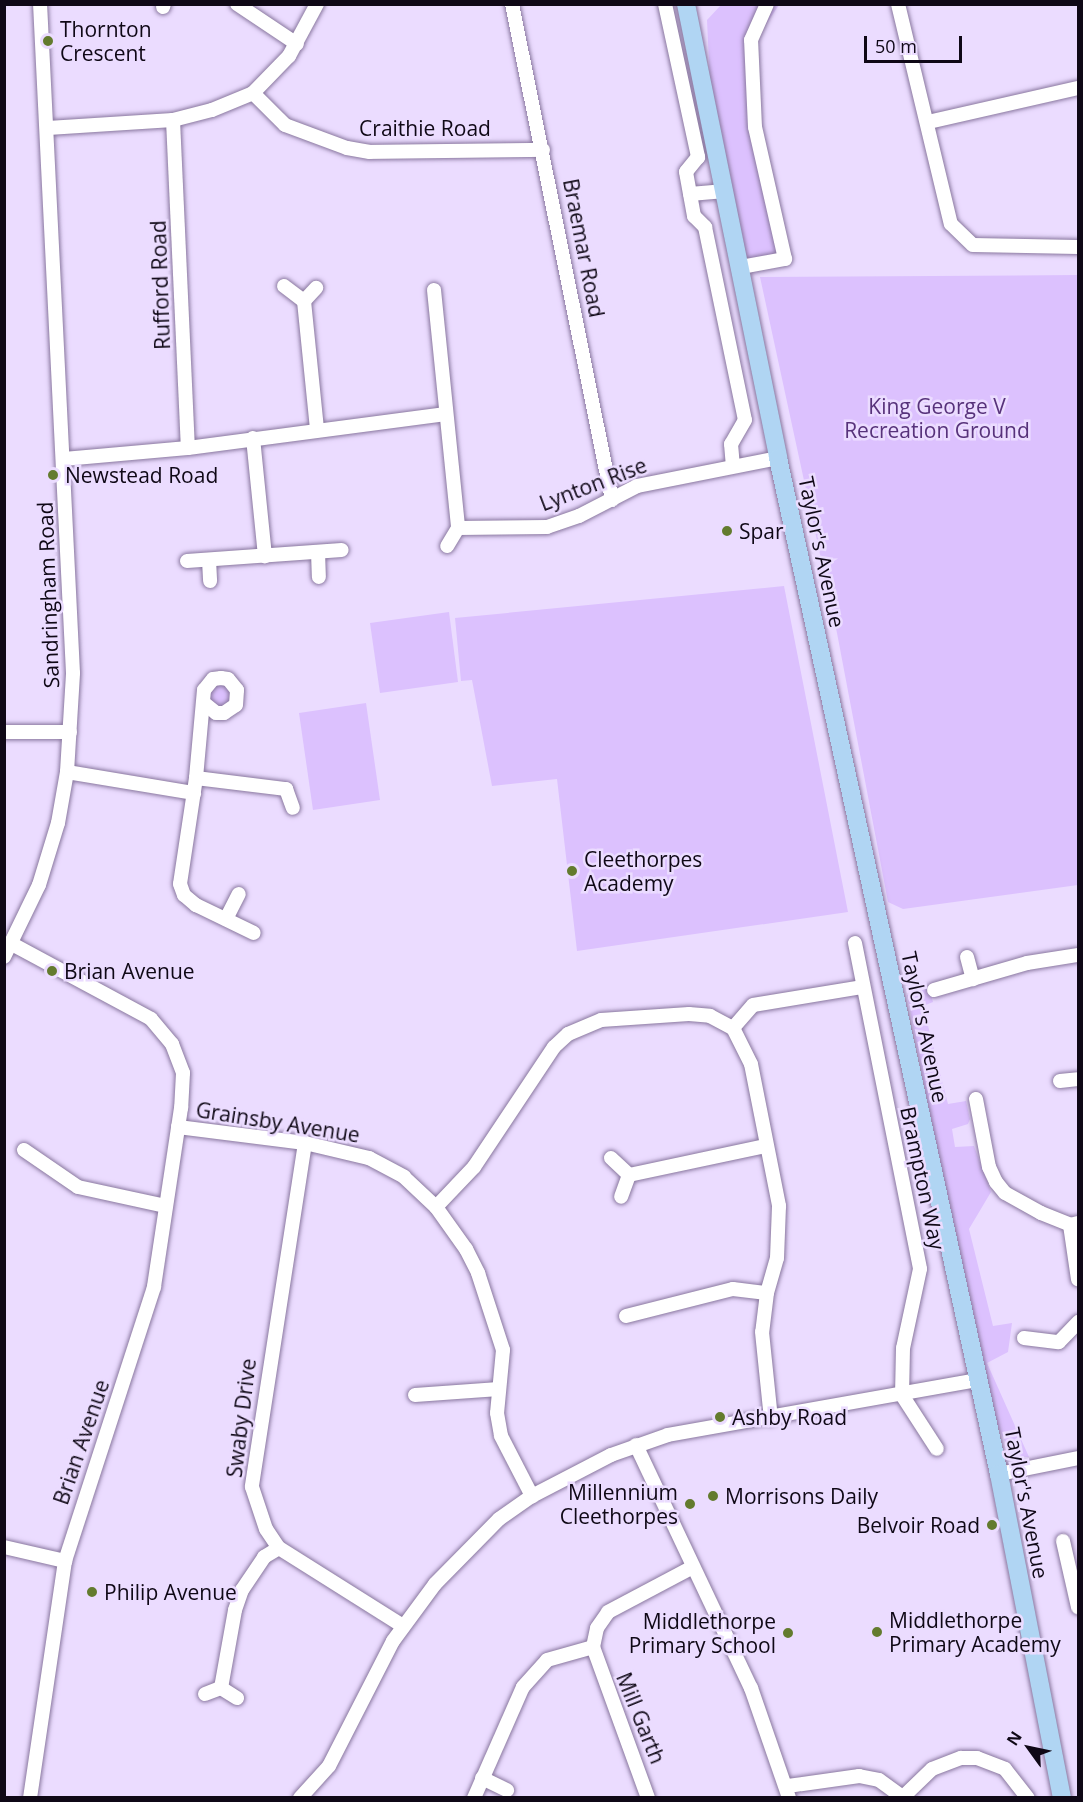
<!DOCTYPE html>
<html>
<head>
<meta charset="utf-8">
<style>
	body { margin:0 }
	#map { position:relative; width:1083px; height:1802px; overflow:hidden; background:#ebdcff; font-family:"Open Sans",sans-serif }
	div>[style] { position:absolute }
	.green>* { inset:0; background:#dcc1fe }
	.round { border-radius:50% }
	.roads { filter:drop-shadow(0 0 2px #89779f) drop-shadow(0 0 2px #89779f) }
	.minor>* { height:14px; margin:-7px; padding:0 7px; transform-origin:7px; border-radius:7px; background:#fff }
	.major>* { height:18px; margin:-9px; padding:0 9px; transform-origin:9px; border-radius:9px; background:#b0d5f3 }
	.dots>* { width:16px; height:16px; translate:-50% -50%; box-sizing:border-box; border:3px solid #ebdcff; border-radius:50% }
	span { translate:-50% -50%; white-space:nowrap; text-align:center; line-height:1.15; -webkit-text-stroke:5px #ebdcff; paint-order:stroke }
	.poi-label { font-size:21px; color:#0f0816 }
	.left { translate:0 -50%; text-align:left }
	.right { translate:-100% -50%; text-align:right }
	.street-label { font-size:21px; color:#0f0816 }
	.park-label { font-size:21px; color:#57327b }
	.frame { position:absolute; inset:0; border:6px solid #0f0816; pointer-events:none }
	.north { position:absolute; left:999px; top:1718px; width:60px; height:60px; -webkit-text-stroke:4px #ebdcff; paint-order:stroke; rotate:303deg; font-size:16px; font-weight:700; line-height:24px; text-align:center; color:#0f0816 }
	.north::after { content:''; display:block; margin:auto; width:21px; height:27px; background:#0f0816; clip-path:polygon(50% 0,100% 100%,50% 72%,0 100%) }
	.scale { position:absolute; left:864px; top:36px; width:98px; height:27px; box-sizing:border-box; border:3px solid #0f0816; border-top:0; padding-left:8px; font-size:18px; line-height:21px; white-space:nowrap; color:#0f0816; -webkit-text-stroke:4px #ebdcff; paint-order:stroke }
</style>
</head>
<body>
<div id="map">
	<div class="green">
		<div style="clip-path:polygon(721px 5px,779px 5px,753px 44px,765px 158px,789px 255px,746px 259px,710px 83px,707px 20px)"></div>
		<div style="clip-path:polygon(1078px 275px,1078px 885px,903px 909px,888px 902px,837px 633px,760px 277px)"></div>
		<div style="clip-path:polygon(784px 586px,848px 912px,577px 951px,557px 779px,492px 786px,472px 680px,461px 681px,455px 618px)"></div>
		<div style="clip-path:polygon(449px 612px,458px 682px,380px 693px,370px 623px)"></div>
		<div class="round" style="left:209px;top:684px;width:22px;height:22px"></div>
		<div style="clip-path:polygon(366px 703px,380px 800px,313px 810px,299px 713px)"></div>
		<div style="clip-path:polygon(929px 988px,933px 1002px,923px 1006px,948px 1104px,966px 1101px,970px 1119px,968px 1124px,952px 1129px,955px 1147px,974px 1146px,991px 1192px,969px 1229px,993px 1326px,1012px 1323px,1008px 1352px,987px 1363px,1029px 1457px,1015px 1457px,1007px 1446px,993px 1416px,976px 1353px,907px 995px)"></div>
	</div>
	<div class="roads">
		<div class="minor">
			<div style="left:237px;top:4px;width:72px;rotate:33.7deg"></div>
			<div style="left:512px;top:4px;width:506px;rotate:78.6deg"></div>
			<div style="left:665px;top:4px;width:157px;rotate:77.8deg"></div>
			<div style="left:698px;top:157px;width:19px;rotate:129deg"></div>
			<div style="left:686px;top:172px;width:45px;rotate:79.7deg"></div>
			<div style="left:694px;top:216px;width:16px;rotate:45deg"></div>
			<div style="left:705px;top:227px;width:197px;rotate:78.3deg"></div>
			<div style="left:745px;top:420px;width:28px;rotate:120deg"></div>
			<div style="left:731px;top:444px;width:21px;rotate:85deg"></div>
			<div style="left:898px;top:4px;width:226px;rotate:76.5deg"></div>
			<div style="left:951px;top:224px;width:30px;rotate:44deg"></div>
			<div style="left:973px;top:245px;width:105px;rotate:1.1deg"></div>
			<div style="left:163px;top:7px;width:3px;rotate:-72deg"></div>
			<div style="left:253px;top:93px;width:45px;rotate:45deg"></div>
			<div style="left:285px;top:125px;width:66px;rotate:20.4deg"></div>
			<div style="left:347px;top:148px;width:23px;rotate:10deg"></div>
			<div style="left:370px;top:152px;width:173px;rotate:-0.7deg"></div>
			<div style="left:173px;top:120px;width:328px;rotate:87.4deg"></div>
			<div style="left:928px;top:122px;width:154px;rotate:-12.8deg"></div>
			<div style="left:48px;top:128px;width:125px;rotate:-3.7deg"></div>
			<div style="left:173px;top:120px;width:40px;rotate:-14.4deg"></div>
			<div style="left:212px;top:110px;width:44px;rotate:-22.5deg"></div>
			<div style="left:253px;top:93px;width:52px;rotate:-45.8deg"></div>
			<div style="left:289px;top:56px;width:59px;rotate:-61.7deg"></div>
			<div style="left:690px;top:194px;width:35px;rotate:-5deg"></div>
			<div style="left:741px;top:267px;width:45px;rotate:-10.3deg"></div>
			<div style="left:785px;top:259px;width:135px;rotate:-102.8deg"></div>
			<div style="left:755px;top:127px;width:87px;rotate:-92.6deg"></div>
			<div style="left:751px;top:40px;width:39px;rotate:-66deg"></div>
			<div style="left:284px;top:286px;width:25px;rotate:37deg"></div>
			<div style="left:304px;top:301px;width:128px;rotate:84.2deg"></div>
			<div style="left:434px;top:290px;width:239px;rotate:84.2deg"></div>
			<div style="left:458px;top:528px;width:21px;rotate:121deg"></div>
			<div style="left:304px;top:301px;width:18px;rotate:-47deg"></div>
			<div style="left:253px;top:438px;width:119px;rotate:84.2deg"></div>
			<div style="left:64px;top:459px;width:124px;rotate:-5.1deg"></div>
			<div style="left:188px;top:448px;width:260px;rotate:-7.5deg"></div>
			<div style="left:458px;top:528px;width:89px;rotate:-0.6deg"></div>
			<div style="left:547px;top:527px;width:34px;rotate:-19deg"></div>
			<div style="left:579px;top:516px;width:65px;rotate:-27.3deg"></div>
			<div style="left:637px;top:486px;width:144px;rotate:-11.2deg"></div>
			<div style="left:318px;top:552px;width:25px;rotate:88deg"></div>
			<div style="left:209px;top:560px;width:21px;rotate:87deg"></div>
			<div style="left:187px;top:561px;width:155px;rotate:-4.1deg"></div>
			<div style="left:205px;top:704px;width:14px;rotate:39deg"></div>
			<div style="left:216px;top:713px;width:8px"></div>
			<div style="left:224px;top:713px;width:14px;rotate:-34deg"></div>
			<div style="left:236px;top:705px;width:15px;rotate:-86deg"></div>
			<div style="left:237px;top:690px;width:14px;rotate:-129deg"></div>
			<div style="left:228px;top:679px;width:7px;rotate:-172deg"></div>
			<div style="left:221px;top:678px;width:8px;rotate:173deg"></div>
			<div style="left:213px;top:679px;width:14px;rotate:129deg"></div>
			<div style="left:204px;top:690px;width:88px;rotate:95.2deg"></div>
			<div style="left:196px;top:778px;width:107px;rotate:98.6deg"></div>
			<div style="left:180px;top:884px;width:12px;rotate:70deg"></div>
			<div style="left:184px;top:895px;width:16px;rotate:40deg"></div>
			<div style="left:196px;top:905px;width:64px;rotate:25.8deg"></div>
			<div style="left:4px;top:732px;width:66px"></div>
			<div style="left:67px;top:772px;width:129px;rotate:9.4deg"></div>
			<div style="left:196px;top:778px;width:91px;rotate:7deg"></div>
			<div style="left:286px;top:789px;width:20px;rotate:70deg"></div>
			<div style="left:226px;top:919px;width:28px;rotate:-63deg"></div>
			<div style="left:855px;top:943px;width:332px;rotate:78.7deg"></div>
			<div style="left:920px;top:1269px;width:81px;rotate:102.1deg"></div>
			<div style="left:903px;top:1348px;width:47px;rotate:91.2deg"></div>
			<div style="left:902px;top:1395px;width:64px;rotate:57.1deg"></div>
			<div style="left:12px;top:944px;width:158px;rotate:28.3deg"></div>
			<div style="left:151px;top:1019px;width:33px;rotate:50deg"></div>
			<div style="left:172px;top:1044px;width:31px;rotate:69deg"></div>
			<div style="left:183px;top:1073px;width:35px;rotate:93deg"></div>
			<div style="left:181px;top:1108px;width:181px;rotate:98.6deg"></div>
			<div style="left:154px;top:1287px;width:288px;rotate:108deg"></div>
			<div style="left:65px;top:1561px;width:240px;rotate:98.4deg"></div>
			<div style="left:4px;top:957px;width:80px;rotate:-64.1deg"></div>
			<div style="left:39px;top:885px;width:65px;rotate:-73deg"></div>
			<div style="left:58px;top:823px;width:52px;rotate:-80deg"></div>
			<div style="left:67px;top:772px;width:99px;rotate:-86.5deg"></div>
			<div style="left:73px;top:673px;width:670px;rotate:-92.82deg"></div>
			<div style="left:967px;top:957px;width:23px;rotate:75deg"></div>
			<div style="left:934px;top:990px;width:97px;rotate:-16.2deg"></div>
			<div style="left:1027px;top:963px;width:52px;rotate:-8.9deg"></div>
			<div style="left:733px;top:1028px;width:30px;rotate:-49deg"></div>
			<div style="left:753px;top:1005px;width:110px;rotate:-9.4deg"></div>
			<div style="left:1060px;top:1081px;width:18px;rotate:-6deg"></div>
			<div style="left:976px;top:1099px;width:69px;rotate:79.2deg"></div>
			<div style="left:989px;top:1167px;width:17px;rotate:65deg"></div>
			<div style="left:996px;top:1182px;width:14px;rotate:51deg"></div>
			<div style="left:1005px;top:1193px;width:41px;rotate:29.1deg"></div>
			<div style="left:1041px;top:1213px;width:31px;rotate:22deg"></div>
			<div style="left:1070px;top:1225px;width:8px;rotate:-14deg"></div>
			<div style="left:178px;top:1127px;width:128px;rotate:7.2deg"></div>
			<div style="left:305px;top:1143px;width:66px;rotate:13.2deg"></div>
			<div style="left:369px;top:1158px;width:40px;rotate:28deg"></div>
			<div style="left:404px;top:1177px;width:44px;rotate:43.2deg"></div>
			<div style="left:436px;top:1207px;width:52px;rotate:54.5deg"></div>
			<div style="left:466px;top:1249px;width:27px;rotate:63deg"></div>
			<div style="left:478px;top:1273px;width:81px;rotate:72deg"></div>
			<div style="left:503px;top:1350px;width:63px;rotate:95.4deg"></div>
			<div style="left:497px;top:1413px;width:23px;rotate:80deg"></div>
			<div style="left:501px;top:1436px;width:68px;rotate:62.7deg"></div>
			<div style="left:305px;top:1143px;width:348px;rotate:98.8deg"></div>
			<div style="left:252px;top:1487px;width:44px;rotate:71.6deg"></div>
			<div style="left:266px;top:1529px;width:23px;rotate:56deg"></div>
			<div style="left:279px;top:1548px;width:146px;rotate:32.2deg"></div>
			<div style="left:24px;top:1150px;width:65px;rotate:34.4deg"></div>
			<div style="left:78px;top:1187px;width:89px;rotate:12.3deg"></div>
			<div style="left:611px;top:1158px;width:25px;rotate:43deg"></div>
			<div style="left:629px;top:1175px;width:23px;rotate:110deg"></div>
			<div style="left:629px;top:1175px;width:140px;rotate:-12deg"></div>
			<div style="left:436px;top:1207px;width:55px;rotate:-46.5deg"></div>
			<div style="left:474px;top:1167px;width:144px;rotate:-56.3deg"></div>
			<div style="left:554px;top:1047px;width:19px;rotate:-43deg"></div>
			<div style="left:568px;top:1034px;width:36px;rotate:-23deg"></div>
			<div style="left:601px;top:1020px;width:88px;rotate:-3.9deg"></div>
			<div style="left:689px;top:1014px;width:21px;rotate:5deg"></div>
			<div style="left:710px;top:1016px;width:26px;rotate:28deg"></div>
			<div style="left:733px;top:1028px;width:40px;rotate:63.4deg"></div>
			<div style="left:751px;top:1064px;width:145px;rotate:78.8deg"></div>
			<div style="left:779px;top:1206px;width:52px;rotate:92.2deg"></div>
			<div style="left:777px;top:1258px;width:36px;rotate:106deg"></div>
			<div style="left:767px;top:1293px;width:39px;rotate:97deg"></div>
			<div style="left:762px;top:1332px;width:87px;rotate:84.1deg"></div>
			<div style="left:1070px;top:1225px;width:55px;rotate:81.6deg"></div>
			<div style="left:626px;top:1316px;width:110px;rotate:-14.2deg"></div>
			<div style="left:733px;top:1289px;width:34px;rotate:7deg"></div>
			<div style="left:1024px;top:1338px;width:35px;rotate:7deg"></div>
			<div style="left:1059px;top:1342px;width:28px;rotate:-46deg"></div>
			<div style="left:415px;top:1395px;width:84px;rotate:-4.1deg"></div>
			<div style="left:636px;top:1445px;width:269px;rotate:64.7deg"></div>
			<div style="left:751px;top:1688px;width:116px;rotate:70.9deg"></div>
			<div style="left:999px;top:1474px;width:81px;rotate:-11.4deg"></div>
			<div style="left:1063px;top:1541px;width:68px;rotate:77.2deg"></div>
			<div style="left:4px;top:1547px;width:63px;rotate:12.9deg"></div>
			<div style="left:221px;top:1688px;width:79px;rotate:-79.8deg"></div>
			<div style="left:235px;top:1610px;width:21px;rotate:-71deg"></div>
			<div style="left:242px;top:1590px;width:40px;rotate:-56deg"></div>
			<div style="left:264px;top:1557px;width:17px;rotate:-31deg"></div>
			<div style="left:205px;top:1694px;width:17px;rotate:-21deg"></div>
			<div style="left:221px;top:1688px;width:19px;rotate:32deg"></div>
			<div style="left:482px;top:1778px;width:28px;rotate:26deg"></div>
			<div style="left:788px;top:1786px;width:72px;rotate:-8deg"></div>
			<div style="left:859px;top:1776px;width:20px;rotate:11deg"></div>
			<div style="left:879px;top:1780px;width:31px;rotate:36deg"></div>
			<div style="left:903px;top:1797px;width:40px;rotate:-44deg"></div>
			<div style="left:932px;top:1769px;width:31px;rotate:-21deg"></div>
			<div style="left:961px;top:1758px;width:16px"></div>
			<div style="left:977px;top:1758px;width:30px;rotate:21deg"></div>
			<div style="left:1005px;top:1769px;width:37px;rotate:52deg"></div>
			<div style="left:300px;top:1798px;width:43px;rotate:-47.8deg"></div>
			<div style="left:329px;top:1766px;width:140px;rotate:-62.9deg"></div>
			<div style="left:393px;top:1641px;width:71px;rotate:-53.6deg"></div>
			<div style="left:435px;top:1584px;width:91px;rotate:-45.4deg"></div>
			<div style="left:499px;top:1519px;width:40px;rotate:-34.9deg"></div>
			<div style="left:532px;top:1496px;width:89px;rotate:-27.4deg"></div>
			<div style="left:611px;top:1455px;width:60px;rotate:-19.3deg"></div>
			<div style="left:668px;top:1435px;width:315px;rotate:-10.1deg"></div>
			<div style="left:474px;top:1798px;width:121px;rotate:-66.2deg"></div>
			<div style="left:523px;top:1687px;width:36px;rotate:-48deg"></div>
			<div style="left:547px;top:1660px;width:48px;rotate:-15.8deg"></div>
			<div style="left:648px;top:1798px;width:161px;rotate:-110deg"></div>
			<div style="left:593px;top:1647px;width:19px;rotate:-78deg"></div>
			<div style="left:597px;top:1628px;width:19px;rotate:-55deg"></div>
			<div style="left:608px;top:1612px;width:96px;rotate:-27.9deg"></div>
		</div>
		<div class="major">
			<div style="left:686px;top:4px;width:463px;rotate:78.5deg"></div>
			<div style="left:778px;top:458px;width:1040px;rotate:77.73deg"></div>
			<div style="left:999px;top:1474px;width:330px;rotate:79deg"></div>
		</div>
	</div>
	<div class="dots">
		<div style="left:48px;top:41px;background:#637b2e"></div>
		<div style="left:53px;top:475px;background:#637b2e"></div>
		<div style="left:727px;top:531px;background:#637b2e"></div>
		<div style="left:572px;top:871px;background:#637b2e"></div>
		<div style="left:52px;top:971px;background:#637b2e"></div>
		<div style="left:720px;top:1417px;background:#637b2e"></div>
		<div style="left:713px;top:1496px;background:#637b2e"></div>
		<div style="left:690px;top:1504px;background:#637b2e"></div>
		<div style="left:992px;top:1525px;background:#637b2e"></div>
		<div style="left:92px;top:1592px;background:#637b2e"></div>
		<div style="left:877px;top:1632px;background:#637b2e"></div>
		<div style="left:788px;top:1633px;background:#637b2e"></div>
	</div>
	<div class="poi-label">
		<span class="left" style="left:60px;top:41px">Thornton<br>Crescent</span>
		<span class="left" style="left:65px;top:475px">Newstead Road</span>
		<span class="left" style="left:739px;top:531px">Spar</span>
		<span class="left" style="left:584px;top:871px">Cleethorpes<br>Academy</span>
		<span class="left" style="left:64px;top:971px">Brian Avenue</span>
		<span class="left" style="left:732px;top:1417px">Ashby Road</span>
		<span class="right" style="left:678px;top:1504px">Millennium<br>Cleethorpes</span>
		<span class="left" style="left:725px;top:1496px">Morrisons Daily</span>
		<span class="right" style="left:980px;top:1525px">Belvoir Road</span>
		<span class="left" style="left:104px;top:1592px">Philip Avenue</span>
		<span class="left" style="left:889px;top:1632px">Middlethorpe<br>Primary Academy</span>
		<span class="right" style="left:776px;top:1633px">Middlethorpe<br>Primary School</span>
	</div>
	<div class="street-label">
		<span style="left:425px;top:128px">Craithie Road</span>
		<span style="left:584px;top:248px;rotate:79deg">Braemar Road</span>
		<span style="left:160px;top:285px;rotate:-92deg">Rufford Road</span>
		<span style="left:593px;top:484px;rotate:-21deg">Lynton Rise</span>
		<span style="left:822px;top:552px;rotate:78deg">Taylor's Avenue</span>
		<span style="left:48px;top:595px;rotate:-92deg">Sandringham Road</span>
		<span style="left:925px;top:1027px;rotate:78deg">Taylor's Avenue</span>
		<span style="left:278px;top:1122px;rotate:9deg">Grainsby Avenue</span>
		<span style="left:923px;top:1178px;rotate:78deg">Brampton Way</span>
		<span style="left:241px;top:1418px;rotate:-83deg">Swaby Drive</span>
		<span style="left:81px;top:1442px;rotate:-71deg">Brian Avenue</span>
		<span style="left:1027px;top:1503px;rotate:79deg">Taylor's Avenue</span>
		<span style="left:641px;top:1718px;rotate:68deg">Mill Garth</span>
	</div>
	<div class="park-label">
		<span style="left:937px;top:418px">King George V<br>Recreation Ground</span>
	</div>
	<div class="frame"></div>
	<div class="north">N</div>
	<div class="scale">50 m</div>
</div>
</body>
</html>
